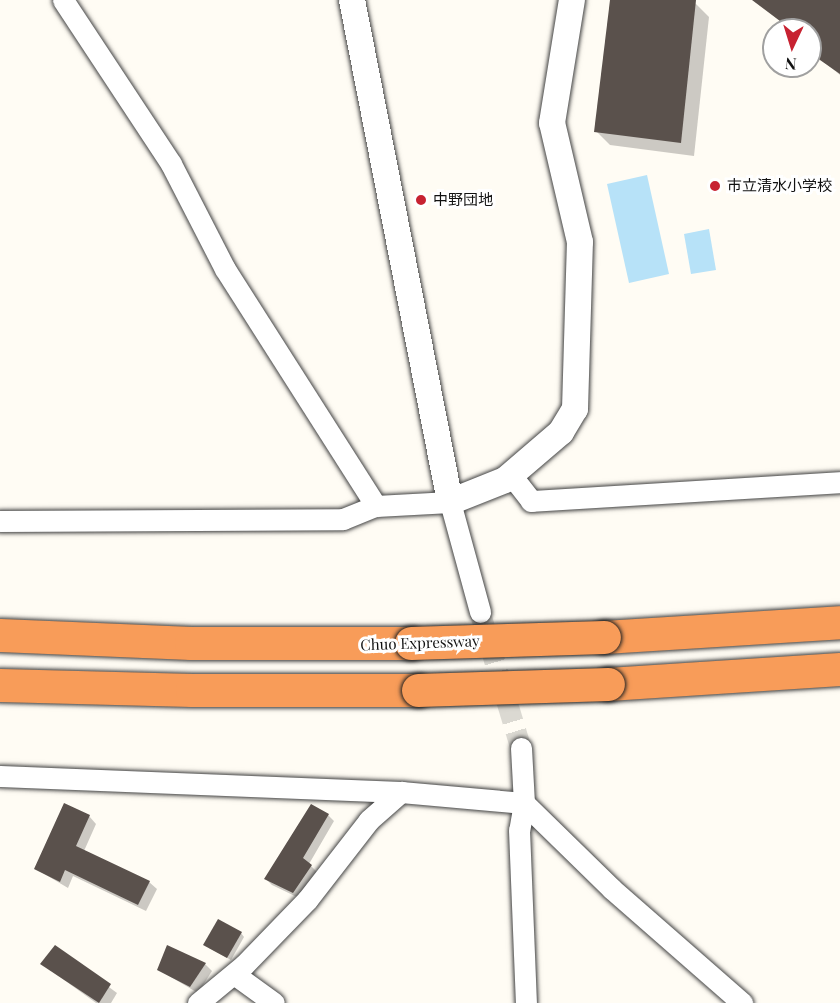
<!DOCTYPE html>
<html>
<head>
<meta charset="utf-8">
<style>
	body { margin:0 }
	#map { position:relative; width:840px; height:1003px; overflow:hidden; background:#fffcf4; font-family:"Playfair Display","Noto Sans JP",serif }
	div>[style] { position:absolute }
	.water>* { inset:0; background:#b7e2f8 }
	.shadow>* { inset:0; background:#0003 }
	.building>* { inset:0; background:#5a514c }
	.minor-tunnel>* { height:21px; margin-top:-10.5px; transform-origin:0; background:repeating-linear-gradient(90deg,#dbd9d2 0 21px,transparent 0 31px) }
	.roads { filter:drop-shadow(0 0 2px #444) drop-shadow(0 0 2px #444) }
	.minor>* { height:21px; margin:-10.5px; padding:0 10.5px; transform-origin:10.5px; border-radius:10.5px; background:#fff }
	.tertiary>* { height:26px; margin:-13px; padding:0 13px; transform-origin:13px; border-radius:13px; background:#fff }
	.motorway>* { height:33px; margin:-16.5px; padding:0 16.5px; transform-origin:16.5px; border-radius:16.5px; background:#f89c59 }
	.bridges { filter:drop-shadow(0 0 2px #222) drop-shadow(0 0 2px #222) }
	.motorway-bridge>* { height:33px; margin:-16.5px; padding:0 16.5px; transform-origin:16.5px; border-radius:16.5px; background:#f89c59 }
	.dots>* { width:16px; height:16px; translate:-50% -50%; box-sizing:border-box; border:3px solid #fff; border-radius:50% }
	span { translate:-50% -50%; white-space:nowrap; text-align:center; line-height:1.15; -webkit-text-stroke:6px #fff; paint-order:stroke }
	.poi-label { font-size:15px; color:#111 }
	.left { translate:0 -50%; text-align:left }
	.street-label { font-size:15px; color:#111 }
	.north { position:absolute; left:762px; top:18px; width:60px; height:60px; box-sizing:border-box; background:#fff; border:2px solid #a0a0a0; border-radius:50%; rotate:184deg; font-size:16px; font-weight:700; line-height:24px; text-align:center; color:#111 }
	.north::after { content:''; display:block; margin:auto; width:21px; height:27px; background:#c72231; clip-path:polygon(50% 0,100% 100%,50% 72%,0 100%) }
</style>
</head>
<body>
<div id="map">
	<div class="water">
		<div style="clip-path:polygon(647px 175px,669px 274px,629px 283px,607px 184px)"></div>
		<div style="clip-path:polygon(709px 229px,716px 270px,691px 274px,684px 234px)"></div>
	</div>
	<div class="shadow">
		<div style="clip-path:polygon(611px 0,695px 3px,709px 17px,694px 156px,610px 145px,596px 131px)"></div>
		<div style="clip-path:polygon(754px 0,840px 0,840px 75px,812px 52px,810px 30px,791px 30px)"></div>
		<div style="clip-path:polygon(328px 815px,334px 821px,309px 864px,317px 872px,299px 898px,272px 885px,266px 879px)"></div>
		<div style="clip-path:polygon(89px 816px,96px 824px,84px 851px,149px 882px,157px 889px,146px 911px,73px 876px,68px 888px,36px 869px)"></div>
		<div style="clip-path:polygon(241px 933px,244px 937px,231px 960px,209px 948px)"></div>
		<div style="clip-path:polygon(55px 947px,117px 993px,111px 1003px,96px 1003px,42px 964px)"></div>
		<div style="clip-path:polygon(205px 964px,212px 971px,198px 993px,159px 970px)"></div>
	</div>
	<div class="building">
		<div style="clip-path:polygon(610px 0,696px 0,681px 143px,594px 132px)"></div>
		<div style="clip-path:polygon(752px 0,840px 0,840px 74px,810px 53px,810px 30px,792px 30px)"></div>
		<div style="clip-path:polygon(64px 803px,90px 815px,76px 846px,150px 881px,138px 905px,65px 870px,60px 882px,34px 869px)"></div>
		<div style="clip-path:polygon(311px 804px,329px 814px,303px 858px,312px 865px,293px 893px,264px 879px)"></div>
		<div style="clip-path:polygon(218px 919px,242px 932px,227px 958px,203px 945px)"></div>
		<div style="clip-path:polygon(55px 945px,111px 984px,99px 1003px,40px 964px)"></div>
		<div style="clip-path:polygon(167px 945px,206px 963px,190px 987px,157px 970px)"></div>
	</div>
	<div class="minor-tunnel">
		<div style="left:480px;top:612px;width:142px;rotate:73.2deg"></div>
	</div>
	<div class="roads">
		<div class="minor">
			<div style="left:63px;top:0;width:196px;rotate:56.6deg"></div>
			<div style="left:171px;top:164px;width:118px;rotate:62.8deg"></div>
			<div style="left:225px;top:269px;width:281px;rotate:57.5deg"></div>
			<div style="left:376px;top:506px;width:74px;rotate:-3.1deg"></div>
			<div style="left:450px;top:502px;width:114px;rotate:74.7deg"></div>
			<div style="left:511px;top:475px;width:33px;rotate:52deg"></div>
			<div style="left:531px;top:501px;width:310px;rotate:-3.5deg"></div>
			<div style="left:0;top:521px;width:343px;rotate:-0.3deg"></div>
			<div style="left:343px;top:519px;width:35px;rotate:-22deg"></div>
			<div style="left:521px;top:748px;width:55px;rotate:86.9deg"></div>
			<div style="left:524px;top:803px;width:123px;rotate:44.3deg"></div>
			<div style="left:612px;top:889px;width:173px;rotate:41.2deg"></div>
			<div style="left:0;top:776px;width:401px;rotate:2.3deg"></div>
			<div style="left:401px;top:792px;width:123px;rotate:5.1deg"></div>
			<div style="left:524px;top:803px;width:27px;rotate:100deg"></div>
			<div style="left:519px;top:830px;width:173px;rotate:87.7deg"></div>
			<div style="left:234px;top:974px;width:49px;rotate:35.9deg"></div>
			<div style="left:198px;top:1003px;width:60px;rotate:-39.6deg"></div>
			<div style="left:244px;top:965px;width:91px;rotate:-45.9deg"></div>
			<div style="left:307px;top:900px;width:101px;rotate:-52.2deg"></div>
			<div style="left:369px;top:820px;width:43px;rotate:-41.2deg"></div>
		</div>
		<div class="tertiary">
			<div style="left:352px;top:0;width:511px;rotate:78.95deg"></div>
			<div style="left:450px;top:502px;width:59px;rotate:-21.8deg"></div>
			<div style="left:505px;top:480px;width:74px;rotate:-40.6deg"></div>
			<div style="left:561px;top:432px;width:27px;rotate:-59deg"></div>
			<div style="left:575px;top:409px;width:167px;rotate:-88.3deg"></div>
			<div style="left:580px;top:242px;width:122px;rotate:-103.2deg"></div>
			<div style="left:552px;top:123px;width:125px;rotate:-80.8deg"></div>
		</div>
		<div class="motorway">
			<div style="left:0;top:635px;width:191px;rotate:2.4deg"></div>
			<div style="left:191px;top:643px;width:220px"></div>
			<div style="left:604px;top:637px;width:236px;rotate:-3.6deg"></div>
			<div style="left:608px;top:684px;width:232px;rotate:-3.7deg"></div>
			<div style="left:0;top:685px;width:192px;rotate:1.5deg"></div>
			<div style="left:192px;top:690px;width:226px"></div>
		</div>
	</div>
	<div class="bridges">
		<div class="motorway-bridge">
			<div style="left:411px;top:643px;width:193px;rotate:-1.8deg"></div>
			<div style="left:418px;top:690px;width:190px;rotate:-1.8deg"></div>
		</div>
	</div>
	<div class="dots">
		<div style="left:715px;top:186px;background:#c72231"></div>
		<div style="left:421px;top:200px;background:#c72231"></div>
	</div>
	<div class="poi-label">
		<span class="left" style="left:727px;top:186px">市立清水小学校</span>
		<span class="left" style="left:433px;top:200px">中野団地</span>
	</div>
	<div class="street-label">
		<span style="left:420px;top:643px;rotate:-2deg">Chuo Expressway</span>
	</div>
	<div class="north">N</div>
</div>
</body>
</html>
